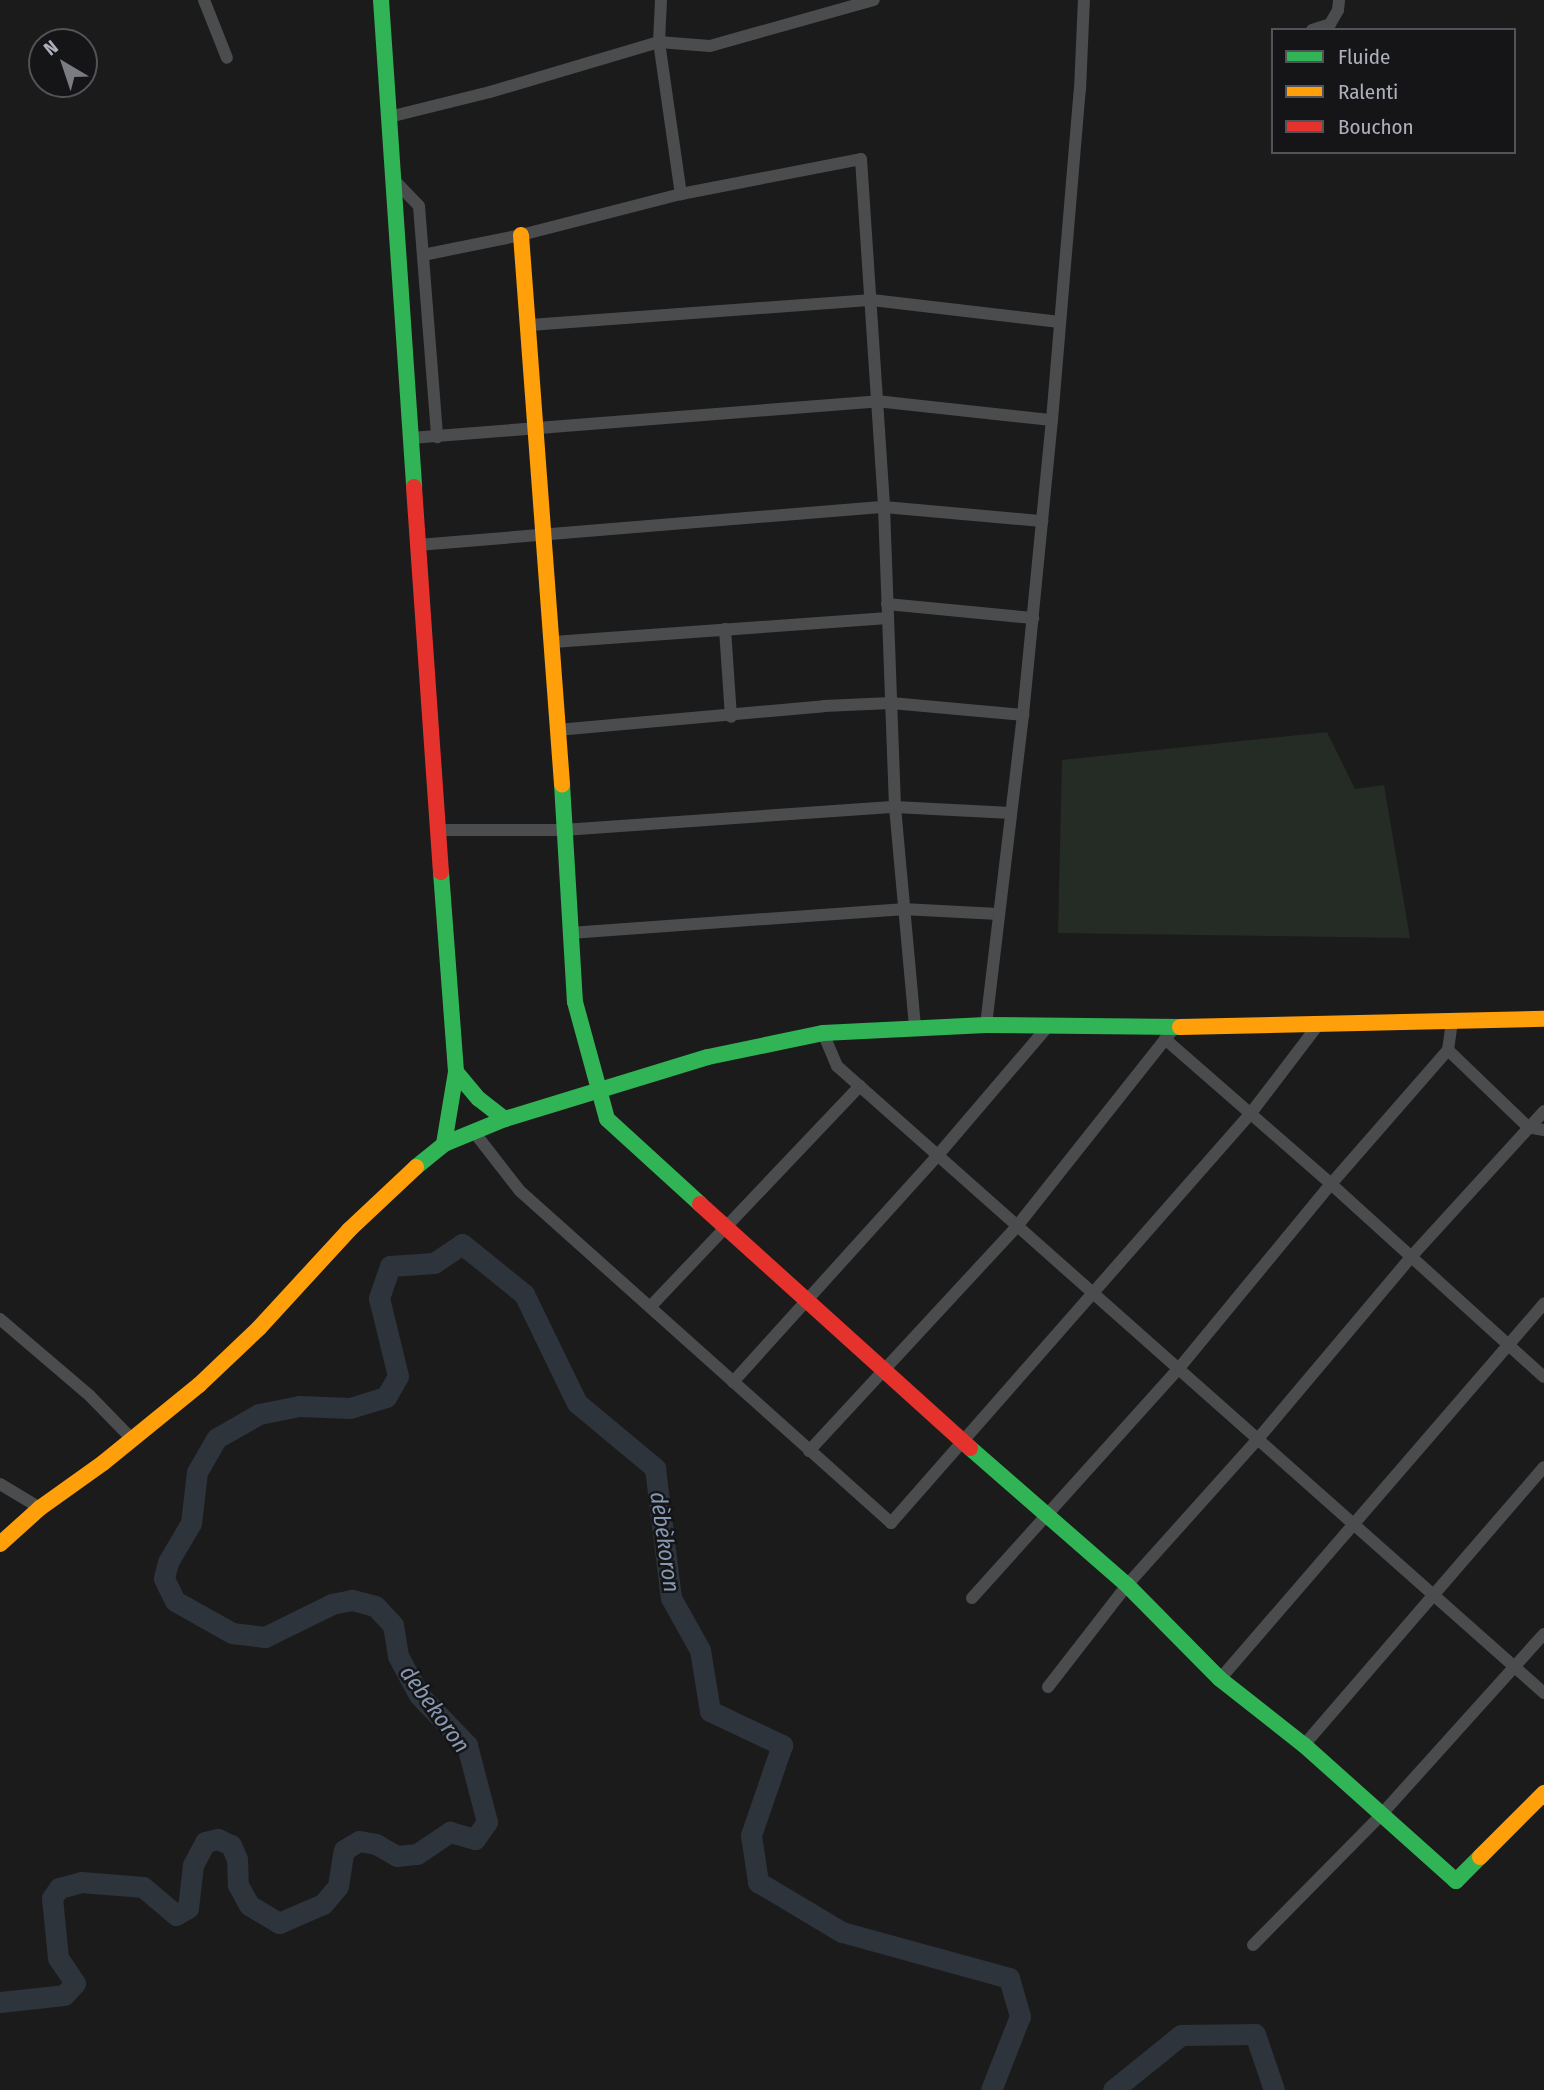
<!DOCTYPE html>
<html>
<head>
<meta charset="utf-8">
<style>
	body { margin:0 }
	#map { position:relative; width:1544px; height:2090px; overflow:hidden; background:#1b1b1b; font-family:"Fira Sans Condensed",sans-serif }
	div>[style] { position:absolute }
	.green>* { inset:0; background:#252b25 }
	.river>* { height:21px; margin:-10.5px; padding:0 10.5px; transform-origin:10.5px; border-radius:10.5px; background:#2e343c }
	.street>* { height:12px; margin:-6px; padding:0 6px; transform-origin:6px; border-radius:6px; background:#4b4c4d }
	.fast>* { height:16px; margin:-8px; padding:0 8px; transform-origin:8px; border-radius:8px; background:#30b455 }
	.slow>* { height:16px; margin:-8px; padding:0 8px; transform-origin:8px; border-radius:8px; background:#ff9f0a }
	.jam>* { height:16px; margin:-8px; padding:0 8px; transform-origin:8px; border-radius:8px; background:#e5322d }
	span { translate:-50% -50%; white-space:nowrap; text-align:center; line-height:1.15; -webkit-text-stroke:5px #151517; paint-order:stroke }
	.water-label { font-size:23px; color:#8799b2; font-style:italic }
	.legend { position:absolute; left:1271px; top:28px; width:245px; height:126px; box-sizing:border-box; background:#151517; border:2px solid #525358; margin:0; padding:9px 12px; list-style:none; font-size:21px; color:#adb0ba }
	.legend li { display:flex; align-items:center; gap:14px; height:35px }
	.legend b { width:35px; border:2px solid #525358 }
	.north { position:absolute; left:28px; top:28px; width:70px; height:70px; box-sizing:border-box; background:#151517; border:2px solid #525358; border-radius:50%; rotate:321deg; font-size:19px; font-weight:700; line-height:28px; text-align:center; color:#adb0ba }
	.north::after { content:''; display:block; margin:auto; width:24px; height:32px; background:#7a7c82; clip-path:polygon(50% 0,100% 100%,50% 72%,0 100%) }
</style>
</head>
<body>
<div id="map">
	<div class="green">
		<div style="clip-path:polygon(1327px 732px,1355px 789px,1384px 785px,1410px 938px,1058px 933px,1062px 760px)"></div>
	</div>
	<div class="river">
		<div style="left:0;top:2002px;width:64px;rotate:-6.2deg"></div>
		<div style="left:64px;top:1995px;width:16px;rotate:-47deg"></div>
		<div style="left:75px;top:1983px;width:30px;rotate:-124deg"></div>
		<div style="left:58px;top:1958px;width:60px;rotate:-95.7deg"></div>
		<div style="left:52px;top:1898px;width:12px;rotate:-55deg"></div>
		<div style="left:59px;top:1888px;width:23px;rotate:-15deg"></div>
		<div style="left:81px;top:1882px;width:62px;rotate:4.6deg"></div>
		<div style="left:143px;top:1887px;width:43px;rotate:40.3deg"></div>
		<div style="left:176px;top:1915px;width:14px;rotate:-30deg"></div>
		<div style="left:188px;top:1908px;width:43px;rotate:-83.4deg"></div>
		<div style="left:193px;top:1865px;width:26px;rotate:-62deg"></div>
		<div style="left:205px;top:1842px;width:13px;rotate:-13deg"></div>
		<div style="left:218px;top:1839px;width:14px;rotate:25deg"></div>
		<div style="left:231px;top:1845px;width:15px;rotate:67deg"></div>
		<div style="left:237px;top:1859px;width:26px;rotate:88deg"></div>
		<div style="left:238px;top:1885px;width:23px;rotate:61deg"></div>
		<div style="left:249px;top:1905px;width:35px;rotate:31deg"></div>
		<div style="left:279px;top:1923px;width:48px;rotate:-23.4deg"></div>
		<div style="left:323px;top:1904px;width:23px;rotate:-50deg"></div>
		<div style="left:338px;top:1886px;width:36px;rotate:-81deg"></div>
		<div style="left:344px;top:1850px;width:17px;rotate:-31deg"></div>
		<div style="left:359px;top:1841px;width:17px;rotate:10deg"></div>
		<div style="left:376px;top:1844px;width:24px;rotate:30deg"></div>
		<div style="left:397px;top:1856px;width:20px;rotate:-6deg"></div>
		<div style="left:417px;top:1854px;width:40px;rotate:-34deg"></div>
		<div style="left:450px;top:1832px;width:26px;rotate:16deg"></div>
		<div style="left:475px;top:1839px;width:21px;rotate:-55deg"></div>
		<div style="left:487px;top:1822px;width:80px;rotate:-104.6deg"></div>
		<div style="left:467px;top:1745px;width:69px;rotate:-133.8deg"></div>
		<div style="left:419px;top:1695px;width:44px;rotate:-118.3deg"></div>
		<div style="left:398px;top:1656px;width:31px;rotate:-99deg"></div>
		<div style="left:393px;top:1625px;width:26px;rotate:-133deg"></div>
		<div style="left:375px;top:1606px;width:24px;rotate:-165deg"></div>
		<div style="left:352px;top:1600px;width:20px;rotate:169deg"></div>
		<div style="left:332px;top:1604px;width:75px;rotate:153.8deg"></div>
		<div style="left:265px;top:1637px;width:33px;rotate:-173deg"></div>
		<div style="left:232px;top:1633px;width:65px;rotate:-150.7deg"></div>
		<div style="left:175px;top:1601px;width:25px;rotate:-116deg"></div>
		<div style="left:164px;top:1578px;width:16px;rotate:-76deg"></div>
		<div style="left:168px;top:1562px;width:45px;rotate:-59.5deg"></div>
		<div style="left:191px;top:1523px;width:51px;rotate:-83.3deg"></div>
		<div style="left:197px;top:1472px;width:39px;rotate:-60deg"></div>
		<div style="left:217px;top:1438px;width:48px;rotate:-29.7deg"></div>
		<div style="left:259px;top:1414px;width:41px;rotate:-11.3deg"></div>
		<div style="left:299px;top:1406px;width:51px;rotate:2.2deg"></div>
		<div style="left:350px;top:1408px;width:38px;rotate:-17deg"></div>
		<div style="left:386px;top:1397px;width:24px;rotate:-60deg"></div>
		<div style="left:398px;top:1376px;width:80px;rotate:-103.7deg"></div>
		<div style="left:379px;top:1298px;width:34px;rotate:-71deg"></div>
		<div style="left:390px;top:1266px;width:44px;rotate:-3.9deg"></div>
		<div style="left:434px;top:1263px;width:34px;rotate:-34deg"></div>
		<div style="left:462px;top:1244px;width:80px;rotate:38.9deg"></div>
		<div style="left:524px;top:1294px;width:121px;rotate:64.1deg"></div>
		<div style="left:577px;top:1403px;width:102px;rotate:39.8deg"></div>
		<div style="left:655px;top:1468px;width:131px;rotate:83deg"></div>
		<div style="left:671px;top:1598px;width:60px;rotate:60.9deg"></div>
		<div style="left:700px;top:1650px;width:62px;rotate:80.7deg"></div>
		<div style="left:710px;top:1711px;width:80px;rotate:25.3deg"></div>
		<div style="left:782px;top:1745px;width:95px;rotate:109deg"></div>
		<div style="left:751px;top:1835px;width:48px;rotate:81.5deg"></div>
		<div style="left:758px;top:1882px;width:98px;rotate:30.8deg"></div>
		<div style="left:842px;top:1932px;width:173px;rotate:15.4deg"></div>
		<div style="left:1009px;top:1978px;width:40px;rotate:74deg"></div>
		<div style="left:1020px;top:2016px;width:79px;rotate:111.4deg"></div>
		<div style="left:1113px;top:2090px;width:87px;rotate:-39deg"></div>
		<div style="left:1181px;top:2035px;width:74px;rotate:-0.8deg"></div>
		<div style="left:1255px;top:2034px;width:59px;rotate:71.3deg"></div>
	</div>
	<div class="street">
		<div style="left:204px;top:0;width:62px;rotate:68.4deg"></div>
		<div style="left:661px;top:0;width:42px;rotate:92.7deg"></div>
		<div style="left:659px;top:42px;width:154px;rotate:81.8deg"></div>
		<div style="left:1312px;top:30px;width:19px;rotate:-18deg"></div>
		<div style="left:1330px;top:24px;width:16px;rotate:-60deg"></div>
		<div style="left:1338px;top:10px;width:10px;rotate:-84deg"></div>
		<div style="left:389px;top:117px;width:104px;rotate:-13.9deg"></div>
		<div style="left:490px;top:92px;width:176px;rotate:-16.5deg"></div>
		<div style="left:659px;top:42px;width:51px;rotate:4.5deg"></div>
		<div style="left:710px;top:46px;width:170px;rotate:-15.7deg"></div>
		<div style="left:393px;top:179px;width:37px;rotate:46deg"></div>
		<div style="left:419px;top:206px;width:232px;rotate:85.5deg"></div>
		<div style="left:423px;top:255px;width:100px;rotate:-11.5deg"></div>
		<div style="left:521px;top:235px;width:165px;rotate:-14.4deg"></div>
		<div style="left:681px;top:194px;width:183px;rotate:-11deg"></div>
		<div style="left:861px;top:159px;width:349px;rotate:86.2deg"></div>
		<div style="left:884px;top:507px;width:300px;rotate:87.9deg"></div>
		<div style="left:895px;top:807px;width:221px;rotate:84.8deg"></div>
		<div style="left:530px;top:325px;width:343px;rotate:-4.2deg"></div>
		<div style="left:872px;top:300px;width:189px;rotate:6.7deg"></div>
		<div style="left:411px;top:438px;width:466px;rotate:-4.5deg"></div>
		<div style="left:876px;top:401px;width:177px;rotate:6.2deg"></div>
		<div style="left:418px;top:545px;width:468px;rotate:-4.7deg"></div>
		<div style="left:884px;top:507px;width:159px;rotate:5.1deg"></div>
		<div style="left:887px;top:604px;width:147px;rotate:5.5deg"></div>
		<div style="left:725px;top:629px;width:88px;rotate:86.1deg"></div>
		<div style="left:553px;top:642px;width:336px;rotate:-4.1deg"></div>
		<div style="left:557px;top:730px;width:268px;rotate:-5.1deg"></div>
		<div style="left:824px;top:706px;width:67px;rotate:-2.6deg"></div>
		<div style="left:891px;top:703px;width:133px;rotate:5.2deg"></div>
		<div style="left:440px;top:830px;width:123px"></div>
		<div style="left:563px;top:830px;width:333px;rotate:-4deg"></div>
		<div style="left:895px;top:807px;width:116px;rotate:3deg"></div>
		<div style="left:570px;top:933px;width:333px;rotate:-4.1deg"></div>
		<div style="left:902px;top:909px;width:97px;rotate:3deg"></div>
		<div style="left:986px;top:1025px;width:312px;rotate:-83.2deg"></div>
		<div style="left:1023px;top:715px;width:296px;rotate:-84.4deg"></div>
		<div style="left:1052px;top:420px;width:331px;rotate:-85.2deg"></div>
		<div style="left:1080px;top:90px;width:90px;rotate:-87.5deg"></div>
		<div style="left:823px;top:1033px;width:36px;rotate:67deg"></div>
		<div style="left:837px;top:1066px;width:945px;rotate:41.57deg"></div>
		<div style="left:1165px;top:1039px;width:220px;rotate:41.1deg"></div>
		<div style="left:1331px;top:1184px;width:287px;rotate:42.2deg"></div>
		<div style="left:1448px;top:1050px;width:111px;rotate:43.9deg"></div>
		<div style="left:1528px;top:1127px;width:16px;rotate:11deg"></div>
		<div style="left:474px;top:1132px;width:75px;rotate:52.1deg"></div>
		<div style="left:520px;top:1191px;width:498px;rotate:41.8deg"></div>
		<div style="left:891px;top:1523px;width:546px;rotate:-48.72deg"></div>
		<div style="left:1251px;top:1113px;width:111px;rotate:-52.7deg"></div>
		<div style="left:650px;top:1307px;width:305px;rotate:-46.5deg"></div>
		<div style="left:0;top:1319px;width:118px;rotate:40.5deg"></div>
		<div style="left:90px;top:1396px;width:62px;rotate:45.7deg"></div>
		<div style="left:733px;top:1382px;width:306px;rotate:-47.9deg"></div>
		<div style="left:938px;top:1155px;width:170px;rotate:-49.5deg"></div>
		<div style="left:809px;top:1451px;width:308px;rotate:-47.2deg"></div>
		<div style="left:1018px;top:1225px;width:253px;rotate:-51.6deg"></div>
		<div style="left:0;top:1484px;width:47px;rotate:31deg"></div>
		<div style="left:972px;top:1598px;width:311px;rotate:-48deg"></div>
		<div style="left:1180px;top:1367px;width:237px;rotate:-50.5deg"></div>
		<div style="left:1331px;top:1184px;width:178px;rotate:-48.9deg"></div>
		<div style="left:1448px;top:1050px;width:27px;rotate:-82deg"></div>
		<div style="left:1220px;top:1679px;width:496px;rotate:-49.2deg"></div>
		<div style="left:1048px;top:1687px;width:129px;rotate:-52.2deg"></div>
		<div style="left:1127px;top:1585px;width:195px;rotate:-48.1deg"></div>
		<div style="left:1257px;top:1440px;width:238px;rotate:-49.9deg"></div>
		<div style="left:1410px;top:1258px;width:199px;rotate:-47.6deg"></div>
		<div style="left:1304px;top:1745px;width:367px;rotate:-49.2deg"></div>
		<div style="left:1253px;top:1945px;width:181px;rotate:-45.4deg"></div>
		<div style="left:1380px;top:1816px;width:245px;rotate:-48deg"></div>
	</div>
	<div class="fast">
		<div style="left:381px;top:0;width:488px;rotate:86.1deg"></div>
		<div style="left:562px;top:784px;width:218px;rotate:86.6deg"></div>
		<div style="left:575px;top:1002px;width:121px;rotate:74.7deg"></div>
		<div style="left:607px;top:1119px;width:126px;rotate:42.4deg"></div>
		<div style="left:441px;top:872px;width:201px;rotate:85.7deg"></div>
		<div style="left:456px;top:1072px;width:73px;rotate:99.5deg"></div>
		<div style="left:456px;top:1072px;width:35px;rotate:50deg"></div>
		<div style="left:479px;top:1099px;width:33px;rotate:38deg"></div>
		<div style="left:505px;top:1119px;width:212px;rotate:-17deg"></div>
		<div style="left:708px;top:1057px;width:117px;rotate:-11.8deg"></div>
		<div style="left:823px;top:1033px;width:163px;rotate:-2.8deg"></div>
		<div style="left:986px;top:1025px;width:194px;rotate:0.6deg"></div>
		<div style="left:416px;top:1167px;width:36px;rotate:-39deg"></div>
		<div style="left:444px;top:1144px;width:66px;rotate:-22.3deg"></div>
		<div style="left:970px;top:1448px;width:208px;rotate:41.1deg"></div>
		<div style="left:1127px;top:1585px;width:132px;rotate:45.3deg"></div>
		<div style="left:1220px;top:1679px;width:107px;rotate:38.2deg"></div>
		<div style="left:1304px;top:1745px;width:204px;rotate:41.8deg"></div>
		<div style="left:1456px;top:1881px;width:34px;rotate:-45deg"></div>
	</div>
	<div class="slow">
		<div style="left:521px;top:235px;width:551px;rotate:85.73deg"></div>
		<div style="left:1180px;top:1027px;width:364px;rotate:-1.3deg"></div>
		<div style="left:0;top:1544px;width:54px;rotate:-42deg"></div>
		<div style="left:40px;top:1508px;width:77px;rotate:-35.5deg"></div>
		<div style="left:103px;top:1463px;width:124px;rotate:-39.1deg"></div>
		<div style="left:199px;top:1385px;width:83px;rotate:-43.5deg"></div>
		<div style="left:259px;top:1328px;width:133px;rotate:-47.4deg"></div>
		<div style="left:349px;top:1230px;width:92px;rotate:-43.2deg"></div>
		<div style="left:1480px;top:1857px;width:91px;rotate:-45deg"></div>
	</div>
	<div class="jam">
		<div style="left:414px;top:487px;width:386px;rotate:86deg"></div>
		<div style="left:700px;top:1204px;width:364px;rotate:42.1deg"></div>
	</div>
	<div class="water-label">
		<span style="left:665px;top:1542px;rotate:82deg">dèbèkoron</span>
		<span style="left:435px;top:1709px;rotate:54deg">debekoron</span>
	</div>
	<ul class="legend">
	<li><b style="height:9px;background:#30b455"></b>Fluide</li>
	<li><b style="height:9px;background:#ff9f0a"></b>Ralenti</li>
	<li><b style="height:9px;background:#e5322d"></b>Bouchon</li>
	</ul>
	<div class="north">N</div>
</div>
</body>
</html>
